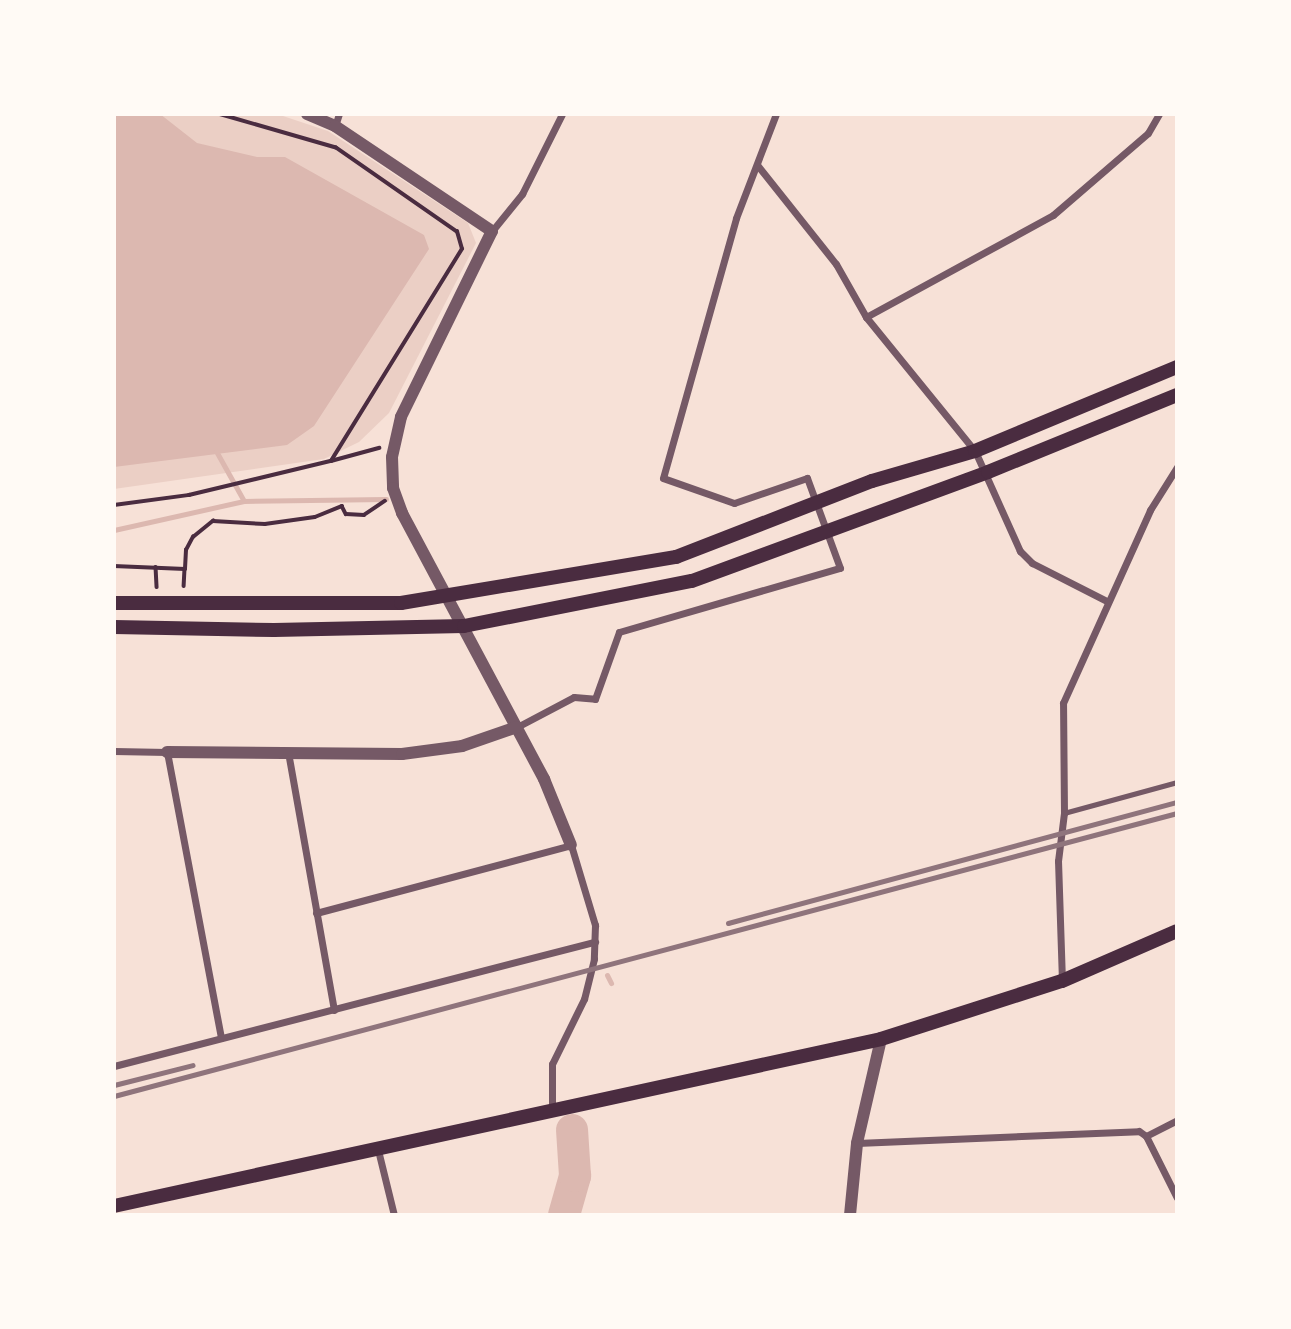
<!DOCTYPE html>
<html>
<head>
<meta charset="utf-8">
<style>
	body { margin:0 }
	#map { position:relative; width:1291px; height:1329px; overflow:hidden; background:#f7e1d7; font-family:"Roboto Serif",serif }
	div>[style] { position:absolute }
	.green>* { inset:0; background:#ebcfc5 }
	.water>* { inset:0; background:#dcb8b0 }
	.stream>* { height:5px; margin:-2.5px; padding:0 2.5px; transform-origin:2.5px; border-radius:2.5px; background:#dcb8b0 }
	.river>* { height:32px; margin:-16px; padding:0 16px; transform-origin:16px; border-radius:16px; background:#dcb8b0 }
	.path>* { height:3.5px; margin:-1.75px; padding:0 1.75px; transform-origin:1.75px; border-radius:1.75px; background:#4a2c40 }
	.service>* { height:4.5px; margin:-2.25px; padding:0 2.25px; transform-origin:2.25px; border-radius:2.25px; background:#755966 }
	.minor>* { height:7px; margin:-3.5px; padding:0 3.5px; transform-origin:3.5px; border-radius:3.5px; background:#755966 }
	.tertiary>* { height:12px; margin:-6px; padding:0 6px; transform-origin:6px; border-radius:6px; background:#755966 }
	.primary>* { height:14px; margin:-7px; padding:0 7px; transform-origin:7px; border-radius:7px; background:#4a2c40 }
	.rail>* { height:5px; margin:-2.5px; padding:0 2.5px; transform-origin:2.5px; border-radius:2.5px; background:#8f747c }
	span { translate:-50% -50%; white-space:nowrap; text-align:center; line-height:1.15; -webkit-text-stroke:7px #fffaf5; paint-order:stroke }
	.frame { position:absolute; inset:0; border:116px solid #fffaf5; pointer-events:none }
</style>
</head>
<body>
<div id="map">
	<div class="green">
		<div style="clip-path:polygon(114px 114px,277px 114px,328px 131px,468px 223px,476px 243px,389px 413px,359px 442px,324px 459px,114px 489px)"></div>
	</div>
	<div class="water">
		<div style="clip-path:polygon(114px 114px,160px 114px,197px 143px,257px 157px,285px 157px,424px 235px,429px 249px,314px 426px,287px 445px,114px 467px)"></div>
	</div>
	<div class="stream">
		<div style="left:216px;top:451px;width:57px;rotate:60.8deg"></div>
		<div style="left:114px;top:530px;width:133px;rotate:-12.6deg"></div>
		<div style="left:244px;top:501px;width:142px;rotate:-0.8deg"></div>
		<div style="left:607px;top:975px;width:9px;rotate:63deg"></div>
		<div style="left:572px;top:1123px;width:7px;rotate:90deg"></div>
	</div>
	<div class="river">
		<div style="left:564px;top:1215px;width:41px;rotate:-74.2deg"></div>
		<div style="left:575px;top:1176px;width:46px;rotate:-93.7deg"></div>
	</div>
	<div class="path">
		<div style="left:331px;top:461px;width:50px;rotate:-15.2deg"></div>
		<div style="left:114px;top:505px;width:76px;rotate:-7.6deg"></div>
		<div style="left:189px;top:495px;width:146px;rotate:-13.5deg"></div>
		<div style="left:331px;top:461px;width:249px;rotate:-58.3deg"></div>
		<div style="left:462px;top:249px;width:18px;rotate:-106deg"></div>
		<div style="left:457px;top:232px;width:147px;rotate:-145.2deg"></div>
		<div style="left:336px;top:148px;width:123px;rotate:-163.9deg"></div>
		<div style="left:114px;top:566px;width:71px;rotate:2.4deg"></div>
		<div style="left:185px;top:569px;width:17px;rotate:93deg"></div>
		<div style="left:156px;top:567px;width:20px;rotate:87deg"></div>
		<div style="left:185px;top:569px;width:19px;rotate:-87deg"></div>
		<div style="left:186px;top:550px;width:15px;rotate:-62deg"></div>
		<div style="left:193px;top:537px;width:26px;rotate:-39deg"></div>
		<div style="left:213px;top:521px;width:52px;rotate:3.3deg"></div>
		<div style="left:265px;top:524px;width:50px;rotate:-8deg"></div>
		<div style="left:315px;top:517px;width:29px;rotate:-22deg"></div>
		<div style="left:342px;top:506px;width:9px;rotate:63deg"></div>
		<div style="left:346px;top:514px;width:18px;rotate:3deg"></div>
		<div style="left:364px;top:515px;width:25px;rotate:-34deg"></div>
	</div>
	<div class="service">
		<div style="left:1064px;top:813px;width:117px;rotate:-15.3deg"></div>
	</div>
	<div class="minor">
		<div style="left:335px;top:126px;width:13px;rotate:-72deg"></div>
		<div style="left:758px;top:166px;width:125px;rotate:51.5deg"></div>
		<div style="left:836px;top:264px;width:61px;rotate:60.5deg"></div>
		<div style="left:866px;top:317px;width:173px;rotate:50.9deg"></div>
		<div style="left:975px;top:451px;width:110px;rotate:65.8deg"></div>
		<div style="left:1020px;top:551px;width:17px;rotate:45deg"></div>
		<div style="left:1032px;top:563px;width:84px;rotate:26.9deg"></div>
		<div style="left:492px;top:231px;width:48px;rotate:-51deg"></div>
		<div style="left:522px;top:194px;width:89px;rotate:-63.4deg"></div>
		<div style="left:866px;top:317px;width:213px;rotate:-28.6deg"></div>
		<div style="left:1053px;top:215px;width:125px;rotate:-40.8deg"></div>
		<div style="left:1148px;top:133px;width:22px;rotate:-60deg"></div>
		<div style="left:517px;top:727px;width:64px;rotate:-27.8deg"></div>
		<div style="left:574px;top:697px;width:21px;rotate:5deg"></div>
		<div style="left:595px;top:699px;width:71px;rotate:-70.3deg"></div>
		<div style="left:619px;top:632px;width:230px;rotate:-16.2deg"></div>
		<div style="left:840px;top:568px;width:96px;rotate:-110.1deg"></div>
		<div style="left:807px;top:478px;width:77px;rotate:161.1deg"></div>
		<div style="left:734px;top:503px;width:75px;rotate:-160.6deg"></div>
		<div style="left:663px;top:478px;width:270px;rotate:-74.3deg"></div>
		<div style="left:736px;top:218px;width:111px;rotate:-69deg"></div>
		<div style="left:114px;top:751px;width:53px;rotate:1.1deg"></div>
		<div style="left:167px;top:752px;width:291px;rotate:79.3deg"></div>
		<div style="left:288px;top:752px;width:262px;rotate:79.9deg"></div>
		<div style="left:316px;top:913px;width:264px;rotate:-14.9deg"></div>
		<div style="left:571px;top:845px;width:84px;rotate:73.3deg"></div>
		<div style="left:595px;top:925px;width:34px;rotate:92deg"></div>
		<div style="left:594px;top:959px;width:41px;rotate:104deg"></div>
		<div style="left:584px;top:999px;width:72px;rotate:116.2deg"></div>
		<div style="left:552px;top:1064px;width:46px;rotate:90deg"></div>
		<div style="left:1062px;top:981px;width:120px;rotate:-91.9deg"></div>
		<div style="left:1058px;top:861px;width:48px;rotate:-82.9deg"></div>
		<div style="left:1064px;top:813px;width:110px;rotate:-90.5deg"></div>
		<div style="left:1063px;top:703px;width:212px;rotate:-65.7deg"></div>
		<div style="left:1150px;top:510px;width:51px;rotate:-57.9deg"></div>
		<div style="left:114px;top:1066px;width:497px;rotate:-14.5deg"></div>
		<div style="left:1146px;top:1136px;width:35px;rotate:-27deg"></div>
		<div style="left:857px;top:1143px;width:282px;rotate:-2.4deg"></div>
		<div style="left:1139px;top:1131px;width:9px;rotate:36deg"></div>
		<div style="left:1146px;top:1136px;width:69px;rotate:63.4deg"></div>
		<div style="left:378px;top:1150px;width:67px;rotate:76.2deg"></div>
	</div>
	<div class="tertiary">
		<div style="left:307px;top:114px;width:30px;rotate:23deg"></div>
		<div style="left:335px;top:126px;width:189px;rotate:33.8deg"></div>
		<div style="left:492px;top:231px;width:207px;rotate:116.1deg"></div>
		<div style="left:401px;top:417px;width:41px;rotate:102.7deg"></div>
		<div style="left:392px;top:457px;width:31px;rotate:88deg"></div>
		<div style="left:393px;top:488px;width:27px;rotate:70deg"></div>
		<div style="left:402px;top:513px;width:302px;rotate:61.9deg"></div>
		<div style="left:544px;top:779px;width:71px;rotate:67.8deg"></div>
		<div style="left:167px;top:752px;width:235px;rotate:0.5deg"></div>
		<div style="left:402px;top:754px;width:61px;rotate:-7.6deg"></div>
		<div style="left:462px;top:746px;width:58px;rotate:-19.1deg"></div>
		<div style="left:850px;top:1215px;width:72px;rotate:-84.4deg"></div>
		<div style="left:857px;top:1143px;width:107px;rotate:-77deg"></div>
	</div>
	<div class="primary">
		<div style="left:114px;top:603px;width:287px"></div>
		<div style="left:401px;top:603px;width:279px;rotate:-9.5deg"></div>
		<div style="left:676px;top:557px;width:210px;rotate:-21.2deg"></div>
		<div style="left:872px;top:481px;width:107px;rotate:-16.2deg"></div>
		<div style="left:975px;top:451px;width:219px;rotate:-22.6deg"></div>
		<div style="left:114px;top:627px;width:160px;rotate:1.1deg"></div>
		<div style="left:274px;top:630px;width:190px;rotate:-1.2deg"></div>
		<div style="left:464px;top:626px;width:232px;rotate:-11.2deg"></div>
		<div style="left:692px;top:581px;width:315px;rotate:-20.2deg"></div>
		<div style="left:988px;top:472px;width:204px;rotate:-22.2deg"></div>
		<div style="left:114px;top:1206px;width:785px;rotate:-12.28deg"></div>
		<div style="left:881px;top:1039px;width:190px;rotate:-17.8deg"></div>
		<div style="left:1062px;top:981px;width:125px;rotate:-23.5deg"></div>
	</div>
	<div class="rail">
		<div style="left:728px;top:923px;width:465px;rotate:-15.1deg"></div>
		<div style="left:114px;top:1085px;width:81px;rotate:-14.2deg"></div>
		<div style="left:114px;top:1096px;width:1100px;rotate:-14.91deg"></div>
	</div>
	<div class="frame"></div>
</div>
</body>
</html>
